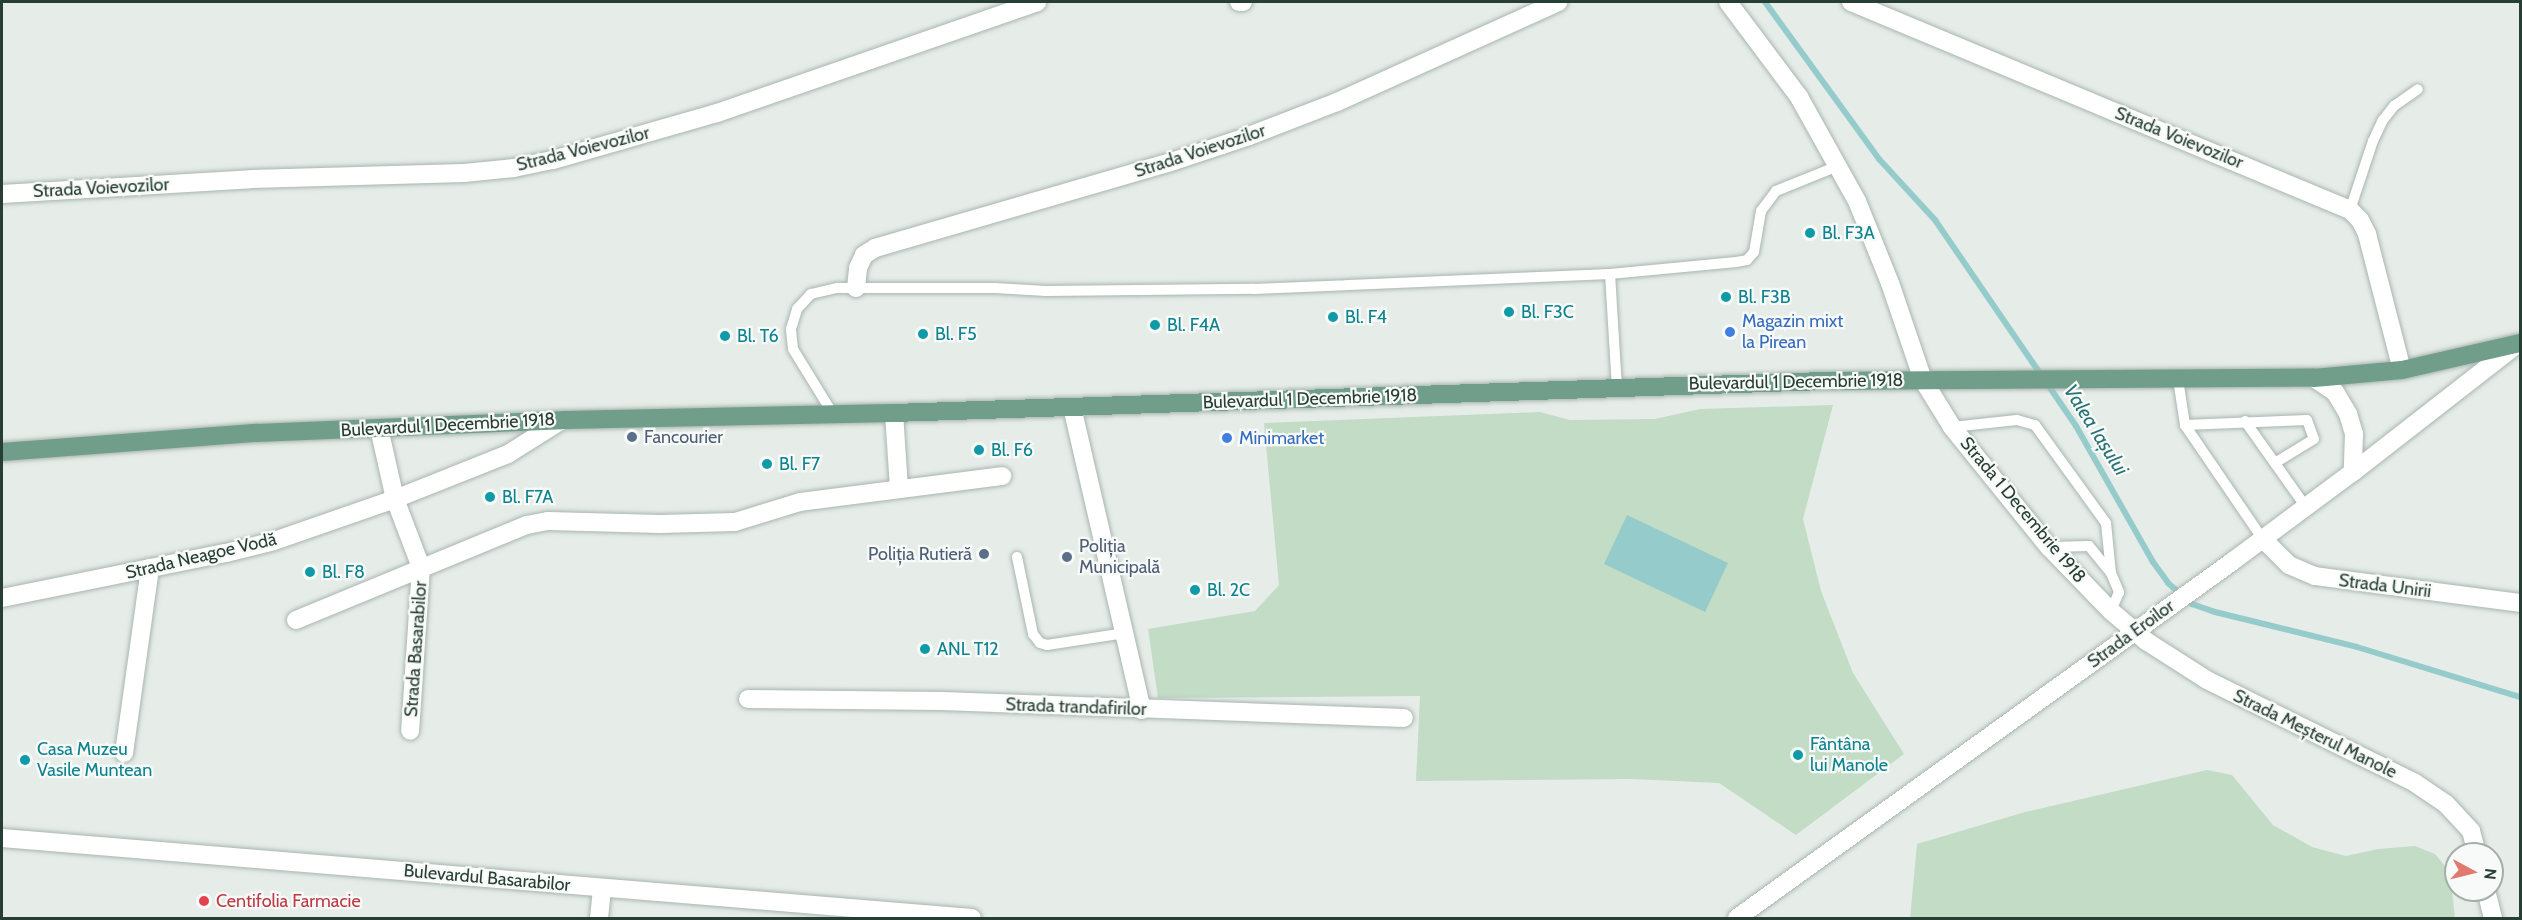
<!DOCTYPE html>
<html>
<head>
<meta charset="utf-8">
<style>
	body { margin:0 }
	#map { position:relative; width:2522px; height:920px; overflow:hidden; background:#e6ede9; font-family:Cabin,sans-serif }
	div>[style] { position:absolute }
	.green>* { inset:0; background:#c2dcc5 }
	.water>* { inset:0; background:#95cccb }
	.stream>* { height:6px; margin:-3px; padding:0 3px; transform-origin:3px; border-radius:3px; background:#95cccb }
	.roads { filter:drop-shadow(0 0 2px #a9b5af) drop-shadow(0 0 2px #a9b5af) }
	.lane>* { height:10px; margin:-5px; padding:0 5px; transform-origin:5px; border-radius:5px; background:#fff }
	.street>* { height:18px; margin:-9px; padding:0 9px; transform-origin:9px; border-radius:9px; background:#fff }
	.secondary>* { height:18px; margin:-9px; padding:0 9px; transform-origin:9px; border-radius:9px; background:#fff }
	.primary>* { height:18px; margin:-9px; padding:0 9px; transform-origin:9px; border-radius:9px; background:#709e8a }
	.dots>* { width:16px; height:16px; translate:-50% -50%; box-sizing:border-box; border:3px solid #f7faf8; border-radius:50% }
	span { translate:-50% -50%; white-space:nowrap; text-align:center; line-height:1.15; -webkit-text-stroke:4.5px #f7faf8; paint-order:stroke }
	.street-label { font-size:18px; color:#273e34 }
	.culture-label { font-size:18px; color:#0d838f }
	.left { translate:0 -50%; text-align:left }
	.shop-label { font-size:18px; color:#366cbe }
	.service-label { font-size:18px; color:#4e5e75 }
	.right { translate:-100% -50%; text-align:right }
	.health-label { font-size:18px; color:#be3a42 }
	.water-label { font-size:20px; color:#277474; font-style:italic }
	.frame { position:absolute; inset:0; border:3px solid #273e34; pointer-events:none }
	.north { position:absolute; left:2444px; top:842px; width:60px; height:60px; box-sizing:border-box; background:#f7faf8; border:2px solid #a4afaa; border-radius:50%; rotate:97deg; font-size:16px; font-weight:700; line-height:24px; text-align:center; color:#273e34 }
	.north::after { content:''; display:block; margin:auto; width:21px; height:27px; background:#e3786f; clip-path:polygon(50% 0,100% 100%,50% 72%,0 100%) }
</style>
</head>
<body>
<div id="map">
	<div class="green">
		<div style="clip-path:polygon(1833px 405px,1803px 519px,1821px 591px,1853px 673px,1904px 754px,1796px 835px,1719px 783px,1631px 779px,1416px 781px,1420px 696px,1158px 698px,1148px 629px,1255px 611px,1279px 585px,1264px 423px,1540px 412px,1570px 420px,1655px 419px,1700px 409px)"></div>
		<div style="clip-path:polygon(2207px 770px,2232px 775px,2273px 825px,2312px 847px,2346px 856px,2378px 849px,2415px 846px,2435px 854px,2450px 872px,2455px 918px,1910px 918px,1917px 844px,2025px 812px)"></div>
	</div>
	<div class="water">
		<div style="clip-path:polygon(1627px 515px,1728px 563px,1705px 612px,1604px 564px)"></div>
	</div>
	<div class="stream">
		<div style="left:1765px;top:2px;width:194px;rotate:54deg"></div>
		<div style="left:1879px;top:159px;width:83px;rotate:47.4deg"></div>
		<div style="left:1935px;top:220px;width:250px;rotate:55.6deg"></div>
		<div style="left:2076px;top:426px;width:156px;rotate:60.5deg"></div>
		<div style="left:2153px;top:562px;width:26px;rotate:54deg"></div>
		<div style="left:2168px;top:583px;width:32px;rotate:41deg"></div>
		<div style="left:2192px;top:604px;width:24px;rotate:19deg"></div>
		<div style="left:2215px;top:612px;width:146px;rotate:13.8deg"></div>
		<div style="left:2357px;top:647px;width:170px;rotate:17.1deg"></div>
	</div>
	<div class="roads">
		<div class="lane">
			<div style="left:2350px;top:210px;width:73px;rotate:-71.6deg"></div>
			<div style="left:2373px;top:141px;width:23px;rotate:-65deg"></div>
			<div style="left:2383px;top:120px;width:18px;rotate:-52deg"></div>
			<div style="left:2394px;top:106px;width:29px;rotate:-35deg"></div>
			<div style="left:1610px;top:274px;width:114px;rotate:86.5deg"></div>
			<div style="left:2178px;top:379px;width:47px;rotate:81.3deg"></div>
			<div style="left:833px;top:414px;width:76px;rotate:-121.6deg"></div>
			<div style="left:793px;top:349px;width:20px;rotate:-96deg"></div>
			<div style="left:791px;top:329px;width:21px;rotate:-73deg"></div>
			<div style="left:797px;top:309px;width:21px;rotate:-47deg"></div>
			<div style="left:811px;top:294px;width:28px;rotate:-13deg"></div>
			<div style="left:838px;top:288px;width:157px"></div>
			<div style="left:995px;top:288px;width:51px;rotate:3.4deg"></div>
			<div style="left:1046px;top:291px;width:208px;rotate:-0.6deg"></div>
			<div style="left:1254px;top:289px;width:356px;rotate:-2.4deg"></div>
			<div style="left:1610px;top:274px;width:127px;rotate:-5.4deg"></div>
			<div style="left:1736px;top:262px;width:11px;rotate:-10deg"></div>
			<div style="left:1747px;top:260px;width:11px;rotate:-49deg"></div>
			<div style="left:1754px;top:252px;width:42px;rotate:-80.3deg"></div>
			<div style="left:1761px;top:211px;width:25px;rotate:-53deg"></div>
			<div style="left:1776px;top:191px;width:67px;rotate:-22deg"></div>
			<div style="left:2245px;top:421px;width:105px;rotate:54.7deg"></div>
			<div style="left:1952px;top:427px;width:65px;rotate:-6.1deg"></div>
			<div style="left:2017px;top:420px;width:19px;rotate:16deg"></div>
			<div style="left:2035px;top:425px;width:121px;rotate:54.1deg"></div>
			<div style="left:2106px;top:523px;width:50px;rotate:84.3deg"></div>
			<div style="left:2262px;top:538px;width:137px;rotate:-124.3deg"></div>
			<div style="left:2185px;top:425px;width:122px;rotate:-2.3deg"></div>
			<div style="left:2307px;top:420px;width:20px;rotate:70deg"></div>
			<div style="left:2314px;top:439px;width:46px;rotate:148.4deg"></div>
			<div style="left:2049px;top:547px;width:40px;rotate:-1.4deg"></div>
			<div style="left:2089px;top:546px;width:35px;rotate:51deg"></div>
			<div style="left:2111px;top:573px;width:21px;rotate:67deg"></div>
			<div style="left:2119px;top:592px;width:21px;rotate:113deg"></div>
			<div style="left:1017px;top:557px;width:79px;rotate:78.3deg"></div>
			<div style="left:1033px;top:634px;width:11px;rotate:52deg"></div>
			<div style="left:1040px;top:643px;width:7px;rotate:16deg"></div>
			<div style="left:1047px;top:645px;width:79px;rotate:-8.7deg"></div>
		</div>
		<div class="street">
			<div style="left:1239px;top:2px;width:4px"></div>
			<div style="left:1728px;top:2px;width:119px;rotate:53.2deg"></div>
			<div style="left:1799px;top:97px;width:119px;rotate:60.9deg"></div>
			<div style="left:1857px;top:201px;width:88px;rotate:68.1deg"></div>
			<div style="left:1890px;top:283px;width:102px;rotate:71.2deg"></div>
			<div style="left:1923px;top:380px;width:55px;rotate:58.3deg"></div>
			<div style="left:1952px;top:427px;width:154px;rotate:51.1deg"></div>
			<div style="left:2049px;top:547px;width:89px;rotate:45.9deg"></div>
			<div style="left:2111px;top:611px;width:46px;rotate:40.6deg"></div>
			<div style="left:2146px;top:641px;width:72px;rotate:32.6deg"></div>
			<div style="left:2207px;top:680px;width:232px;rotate:26.3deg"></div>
			<div style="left:2415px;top:783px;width:37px;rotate:34deg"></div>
			<div style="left:2446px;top:804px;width:37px;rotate:47deg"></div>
			<div style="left:2471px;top:831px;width:24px;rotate:75deg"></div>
			<div style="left:1851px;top:2px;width:541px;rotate:22.63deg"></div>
			<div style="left:2350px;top:210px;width:14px;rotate:45deg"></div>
			<div style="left:2360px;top:220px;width:16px;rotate:63deg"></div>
			<div style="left:2367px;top:234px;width:140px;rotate:75.6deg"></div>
			<div style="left:2px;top:194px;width:249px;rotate:-3.4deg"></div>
			<div style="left:251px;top:179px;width:213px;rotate:-1.6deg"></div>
			<div style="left:464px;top:173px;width:50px;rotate:-5.7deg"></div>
			<div style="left:514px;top:168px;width:40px;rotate:-12deg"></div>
			<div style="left:553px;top:160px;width:171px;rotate:-16deg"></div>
			<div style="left:717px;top:113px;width:339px;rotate:-19.1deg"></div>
			<div style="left:856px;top:288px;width:20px;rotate:-84deg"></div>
			<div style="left:858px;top:268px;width:14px;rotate:-65deg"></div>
			<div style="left:864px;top:255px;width:13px;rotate:-32deg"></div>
			<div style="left:875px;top:248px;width:305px;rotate:-16.2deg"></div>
			<div style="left:1168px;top:163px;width:85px;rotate:-18.4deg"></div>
			<div style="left:1249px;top:136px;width:94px;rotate:-21.1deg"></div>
			<div style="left:1337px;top:102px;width:243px;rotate:-24.3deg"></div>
			<div style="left:1072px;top:407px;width:311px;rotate:77deg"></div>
			<div style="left:894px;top:413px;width:75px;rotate:86.2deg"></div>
			<div style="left:379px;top:428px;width:73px;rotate:77.3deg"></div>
			<div style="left:395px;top:499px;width:73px;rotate:69.1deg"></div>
			<div style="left:421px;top:567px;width:164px;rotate:93.8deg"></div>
			<div style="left:2262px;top:538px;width:38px;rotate:45deg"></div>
			<div style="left:2289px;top:565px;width:28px;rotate:23deg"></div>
			<div style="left:2315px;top:576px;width:207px;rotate:7.5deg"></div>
			<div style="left:2px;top:598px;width:228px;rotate:-11.4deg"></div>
			<div style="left:226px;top:553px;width:49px;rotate:-14deg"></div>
			<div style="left:274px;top:541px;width:128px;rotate:-19.1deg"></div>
			<div style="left:395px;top:499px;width:122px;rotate:-21.7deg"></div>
			<div style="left:508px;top:454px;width:64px;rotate:-32.2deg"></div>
			<div style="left:296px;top:620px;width:250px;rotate:-22.4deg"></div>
			<div style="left:527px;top:525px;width:21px;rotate:-11deg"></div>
			<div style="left:548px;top:521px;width:112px;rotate:1.5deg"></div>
			<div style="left:660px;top:524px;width:75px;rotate:-1.5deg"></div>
			<div style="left:735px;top:522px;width:68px;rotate:-17.1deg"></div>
			<div style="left:800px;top:502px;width:204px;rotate:-7.3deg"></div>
			<div style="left:748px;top:699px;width:194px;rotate:0.6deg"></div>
			<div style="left:942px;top:701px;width:462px;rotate:2.1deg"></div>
			<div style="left:124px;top:753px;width:187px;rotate:-82deg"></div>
			<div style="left:2486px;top:890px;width:29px;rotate:76deg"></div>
			<div style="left:599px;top:918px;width:30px;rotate:-84deg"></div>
		</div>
		<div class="secondary">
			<div style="left:2314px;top:378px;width:25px;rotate:34deg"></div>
			<div style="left:2335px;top:392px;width:26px;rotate:59deg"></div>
			<div style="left:2348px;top:414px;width:21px;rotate:73deg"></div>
			<div style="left:2354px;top:434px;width:38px;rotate:92deg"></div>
			<div style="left:2px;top:838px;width:973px;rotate:4.71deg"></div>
			<div style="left:1737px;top:918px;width:611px;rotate:-35.74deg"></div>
			<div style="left:2233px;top:561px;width:149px;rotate:-36.6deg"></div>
			<div style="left:2353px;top:472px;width:207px;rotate:-37.9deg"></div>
		</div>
		<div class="primary">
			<div style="left:2px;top:452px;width:256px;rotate:-4.3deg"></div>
			<div style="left:257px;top:433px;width:305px;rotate:-2.4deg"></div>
			<div style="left:562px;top:420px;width:332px;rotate:-1.2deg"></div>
			<div style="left:894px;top:413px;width:931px;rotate:-1.97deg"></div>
			<div style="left:1824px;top:381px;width:490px;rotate:-0.4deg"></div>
			<div style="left:2314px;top:378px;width:88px;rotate:-5.2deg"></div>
			<div style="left:2402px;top:370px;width:121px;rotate:-12.9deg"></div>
		</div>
	</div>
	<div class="dots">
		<div style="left:1810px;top:233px;background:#0f9aa8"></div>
		<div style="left:1726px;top:297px;background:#0f9aa8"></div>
		<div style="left:1509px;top:312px;background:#0f9aa8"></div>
		<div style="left:1333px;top:317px;background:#0f9aa8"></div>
		<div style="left:1155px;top:325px;background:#0f9aa8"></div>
		<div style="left:1730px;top:332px;background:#3f7fe0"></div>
		<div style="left:923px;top:334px;background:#0f9aa8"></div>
		<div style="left:725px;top:336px;background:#0f9aa8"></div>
		<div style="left:632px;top:437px;background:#5c6f8a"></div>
		<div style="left:1227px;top:438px;background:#3f7fe0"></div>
		<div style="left:979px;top:450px;background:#0f9aa8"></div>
		<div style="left:767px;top:464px;background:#0f9aa8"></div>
		<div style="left:490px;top:497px;background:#0f9aa8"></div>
		<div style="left:984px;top:554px;background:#5c6f8a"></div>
		<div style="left:1067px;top:557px;background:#5c6f8a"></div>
		<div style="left:310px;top:572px;background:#0f9aa8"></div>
		<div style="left:1195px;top:590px;background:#0f9aa8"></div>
		<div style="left:925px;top:649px;background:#0f9aa8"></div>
		<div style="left:1798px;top:755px;background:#0f9aa8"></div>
		<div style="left:25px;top:760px;background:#0f9aa8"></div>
		<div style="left:204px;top:901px;background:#e0444e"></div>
	</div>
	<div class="street-label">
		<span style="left:2179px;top:138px;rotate:22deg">Strada Voievozilor</span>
		<span style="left:583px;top:149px;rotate:-14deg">Strada Voievozilor</span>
		<span style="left:1200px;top:151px;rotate:-18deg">Strada Voievozilor</span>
		<span style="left:101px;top:188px;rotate:-3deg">Strada Voievozilor</span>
		<span style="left:1796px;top:382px;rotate:-1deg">Bulevardul 1 Decembrie 1918</span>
		<span style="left:1310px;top:399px;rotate:-2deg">Bulevardul 1 Decembrie 1918</span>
		<span style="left:448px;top:425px;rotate:-3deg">Bulevardul 1 Decembrie 1918</span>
		<span style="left:2023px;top:510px;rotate:50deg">Strada 1 Decembrie 1918</span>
		<span style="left:201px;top:556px;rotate:-13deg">Strada Neagoe Vodă</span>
		<span style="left:2385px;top:586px;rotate:7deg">Strada Unirii</span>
		<span style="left:2131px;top:634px;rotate:-36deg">Strada Eroilor</span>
		<span style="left:416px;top:649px;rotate:-86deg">Strada Basarabilor</span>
		<span style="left:1076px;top:707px;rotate:2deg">Strada trandafirilor</span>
		<span style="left:2315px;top:734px;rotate:26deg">Strada Meșterul Manole</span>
		<span style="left:487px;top:878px;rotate:5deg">Bulevardul Basarabilor</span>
	</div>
	<div class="culture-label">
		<span class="left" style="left:1822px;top:233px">Bl. F3A</span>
		<span class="left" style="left:1738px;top:297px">Bl. F3B</span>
		<span class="left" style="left:1521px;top:312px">Bl. F3C</span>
		<span class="left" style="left:1345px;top:317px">Bl. F4</span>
		<span class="left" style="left:1167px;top:325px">Bl. F4A</span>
		<span class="left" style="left:935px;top:334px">Bl. F5</span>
		<span class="left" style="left:737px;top:336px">Bl. T6</span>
		<span class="left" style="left:991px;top:450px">Bl. F6</span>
		<span class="left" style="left:779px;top:464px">Bl. F7</span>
		<span class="left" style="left:502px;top:497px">Bl. F7A</span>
		<span class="left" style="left:322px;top:572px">Bl. F8</span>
		<span class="left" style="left:1207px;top:590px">Bl. 2C</span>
		<span class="left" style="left:937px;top:649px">ANL T12</span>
		<span class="left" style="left:1810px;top:755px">Fântâna<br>lui Manole</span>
		<span class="left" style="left:37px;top:760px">Casa Muzeu<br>Vasile Muntean</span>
	</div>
	<div class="shop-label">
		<span class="left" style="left:1742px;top:332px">Magazin mixt<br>la Pirean</span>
		<span class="left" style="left:1239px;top:438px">Minimarket</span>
	</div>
	<div class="service-label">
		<span class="left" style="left:644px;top:437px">Fancourier</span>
		<span class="left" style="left:1079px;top:557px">Poliția<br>Municipală</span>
		<span class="right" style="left:972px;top:554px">Poliția Rutieră</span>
	</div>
	<div class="health-label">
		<span class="left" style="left:216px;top:901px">Centifolia Farmacie</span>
	</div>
	<div class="water-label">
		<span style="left:2096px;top:430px;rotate:58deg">Valea Iașului</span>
	</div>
	<div class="frame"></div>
	<div class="north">N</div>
</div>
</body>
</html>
